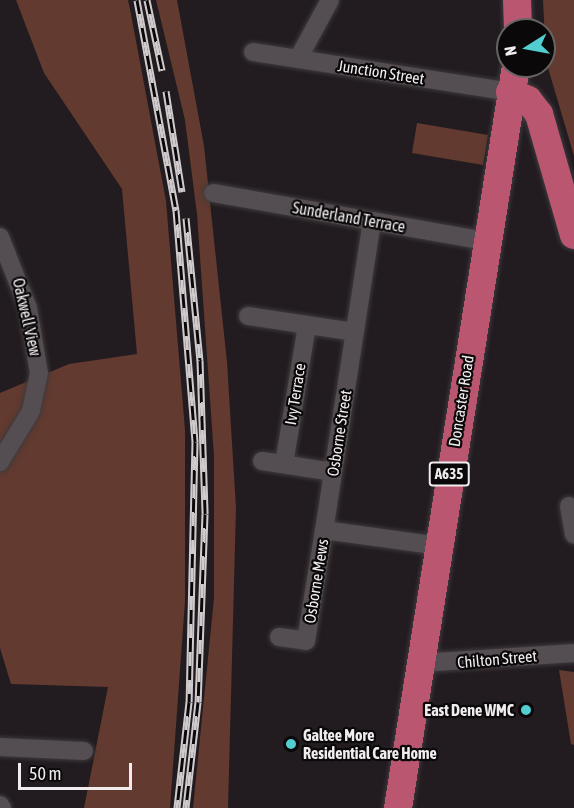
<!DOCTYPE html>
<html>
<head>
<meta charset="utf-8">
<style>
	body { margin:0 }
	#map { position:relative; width:574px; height:808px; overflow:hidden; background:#221c20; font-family:"Asap Condensed",sans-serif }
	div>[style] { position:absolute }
	.green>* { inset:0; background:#623a2f }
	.roads { filter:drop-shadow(0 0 2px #3e3a3c) drop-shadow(0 0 2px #3e3a3c) }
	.minor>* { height:18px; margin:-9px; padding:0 9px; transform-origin:9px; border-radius:9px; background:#544d51 }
	.trunk>* { height:28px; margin:-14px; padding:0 14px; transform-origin:14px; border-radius:14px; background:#bb5670 }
	.rail>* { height:7px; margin-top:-3.5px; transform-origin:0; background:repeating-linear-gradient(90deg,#0a0809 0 14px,#d0ccce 0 28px); box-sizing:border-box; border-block:2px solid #d0ccce }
	.dots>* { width:16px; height:16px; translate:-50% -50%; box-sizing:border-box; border:3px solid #0a0809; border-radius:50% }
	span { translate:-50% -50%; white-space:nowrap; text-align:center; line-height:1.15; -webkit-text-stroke:4.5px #0a0809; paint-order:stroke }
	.shield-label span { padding:2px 4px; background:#0a0809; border:2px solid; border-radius:4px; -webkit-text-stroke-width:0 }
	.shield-label { font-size:15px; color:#f1edef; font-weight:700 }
	.street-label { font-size:16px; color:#f1edef }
	.poi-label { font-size:16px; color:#f1edef; font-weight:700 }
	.right { translate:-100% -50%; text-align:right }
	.left { translate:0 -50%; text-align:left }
	.north { position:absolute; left:496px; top:18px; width:60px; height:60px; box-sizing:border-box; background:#0a0809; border:2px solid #666465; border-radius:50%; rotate:259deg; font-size:16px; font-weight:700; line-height:24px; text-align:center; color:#f1edef }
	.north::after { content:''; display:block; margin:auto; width:21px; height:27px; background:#52cdd0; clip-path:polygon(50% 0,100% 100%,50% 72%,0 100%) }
	.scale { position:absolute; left:18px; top:763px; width:114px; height:27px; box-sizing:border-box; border:3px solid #f1edef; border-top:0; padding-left:8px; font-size:18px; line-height:21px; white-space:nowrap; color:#f1edef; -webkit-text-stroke:4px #0a0809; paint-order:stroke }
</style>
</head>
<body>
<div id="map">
	<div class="green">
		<div style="clip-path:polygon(16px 0,128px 0,130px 9px,166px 201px,185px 430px,185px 601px,170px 808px,84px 808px,108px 687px,11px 684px,0 648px,0 393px,69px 364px,137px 354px,122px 189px,44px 73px)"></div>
		<div style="clip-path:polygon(156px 0,177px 0,204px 146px,227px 362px,236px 508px,228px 808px,193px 808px,214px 598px,214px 456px,197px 214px,185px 120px)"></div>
		<div style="clip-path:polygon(543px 0,574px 0,574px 156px,546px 61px)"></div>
		<div style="clip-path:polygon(417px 123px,488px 135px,483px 165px,412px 153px)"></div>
		<div style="clip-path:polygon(559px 670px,574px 672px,574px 745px,571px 744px)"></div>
	</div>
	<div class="roads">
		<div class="minor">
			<div style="left:253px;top:52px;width:260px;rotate:8.8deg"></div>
			<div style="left:298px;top:59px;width:67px;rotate:-61.5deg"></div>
			<div style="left:213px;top:193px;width:277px;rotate:10deg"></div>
			<div style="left:372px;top:221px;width:313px;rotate:98.8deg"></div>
			<div style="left:324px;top:530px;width:116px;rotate:7.9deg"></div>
			<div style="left:0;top:237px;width:76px;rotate:68.5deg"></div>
			<div style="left:28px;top:308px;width:66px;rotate:80.4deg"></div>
			<div style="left:39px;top:373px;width:39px;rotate:102deg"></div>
			<div style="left:31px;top:411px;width:60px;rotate:121.3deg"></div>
			<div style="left:248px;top:316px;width:108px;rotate:8.5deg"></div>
			<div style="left:262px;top:461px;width:72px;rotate:8.8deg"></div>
			<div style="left:284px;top:464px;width:141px;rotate:-80.6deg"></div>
			<div style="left:569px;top:506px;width:29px;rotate:80deg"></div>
			<div style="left:279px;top:637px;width:27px;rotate:8deg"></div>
			<div style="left:306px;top:641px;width:112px;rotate:-80.8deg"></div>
			<div style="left:421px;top:663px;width:153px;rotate:-3.7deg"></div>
			<div style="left:0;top:747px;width:84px;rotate:2.7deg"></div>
			<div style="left:0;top:805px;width:4px;rotate:56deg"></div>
		</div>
		<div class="trunk">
			<div style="left:517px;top:0;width:30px;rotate:88deg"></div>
			<div style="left:510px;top:92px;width:20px;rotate:24deg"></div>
			<div style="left:528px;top:100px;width:18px;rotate:52deg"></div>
			<div style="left:539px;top:114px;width:126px;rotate:73.9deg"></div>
			<div style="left:398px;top:808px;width:751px;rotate:-80.96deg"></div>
		</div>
	</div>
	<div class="rail">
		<div style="left:137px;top:0;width:214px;rotate:79.5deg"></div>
		<div style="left:176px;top:210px;width:233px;rotate:85.3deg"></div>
		<div style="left:195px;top:442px;width:260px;rotate:91.3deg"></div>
		<div style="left:189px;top:702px;width:107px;rotate:96.5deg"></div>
		<div style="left:147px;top:0;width:72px;rotate:77.9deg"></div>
		<div style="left:166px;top:91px;width:102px;rotate:81deg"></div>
		<div style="left:186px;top:218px;width:143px;rotate:84.4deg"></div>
		<div style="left:200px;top:360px;width:154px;rotate:88.1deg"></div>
		<div style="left:205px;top:514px;width:188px;rotate:92.1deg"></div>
		<div style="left:198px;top:702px;width:107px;rotate:96.5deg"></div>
	</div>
	<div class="dots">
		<div style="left:526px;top:710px;background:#52cdd0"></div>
		<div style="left:291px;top:744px;background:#52cdd0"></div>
	</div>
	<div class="shield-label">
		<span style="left:449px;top:474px">A635</span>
	</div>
	<div class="street-label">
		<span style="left:381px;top:72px;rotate:9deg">Junction Street</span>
		<span style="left:349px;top:217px;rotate:10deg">Sunderland Terrace</span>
		<span style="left:27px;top:317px;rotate:77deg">Oakwell View</span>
		<span style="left:295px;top:394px;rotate:-81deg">Ivy Terrace</span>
		<span style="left:461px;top:401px;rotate:-81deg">Doncaster Road</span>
		<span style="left:339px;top:433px;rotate:-81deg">Osborne Street</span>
		<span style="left:316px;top:581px;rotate:-81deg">Osborne Mews</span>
		<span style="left:497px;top:659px;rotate:-5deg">Chilton Street</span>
	</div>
	<div class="poi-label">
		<span class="right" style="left:514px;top:710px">East Dene WMC</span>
		<span class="left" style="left:303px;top:744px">Galtee More<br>Residential Care Home</span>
	</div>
	<div class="north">N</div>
	<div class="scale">50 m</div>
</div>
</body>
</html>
